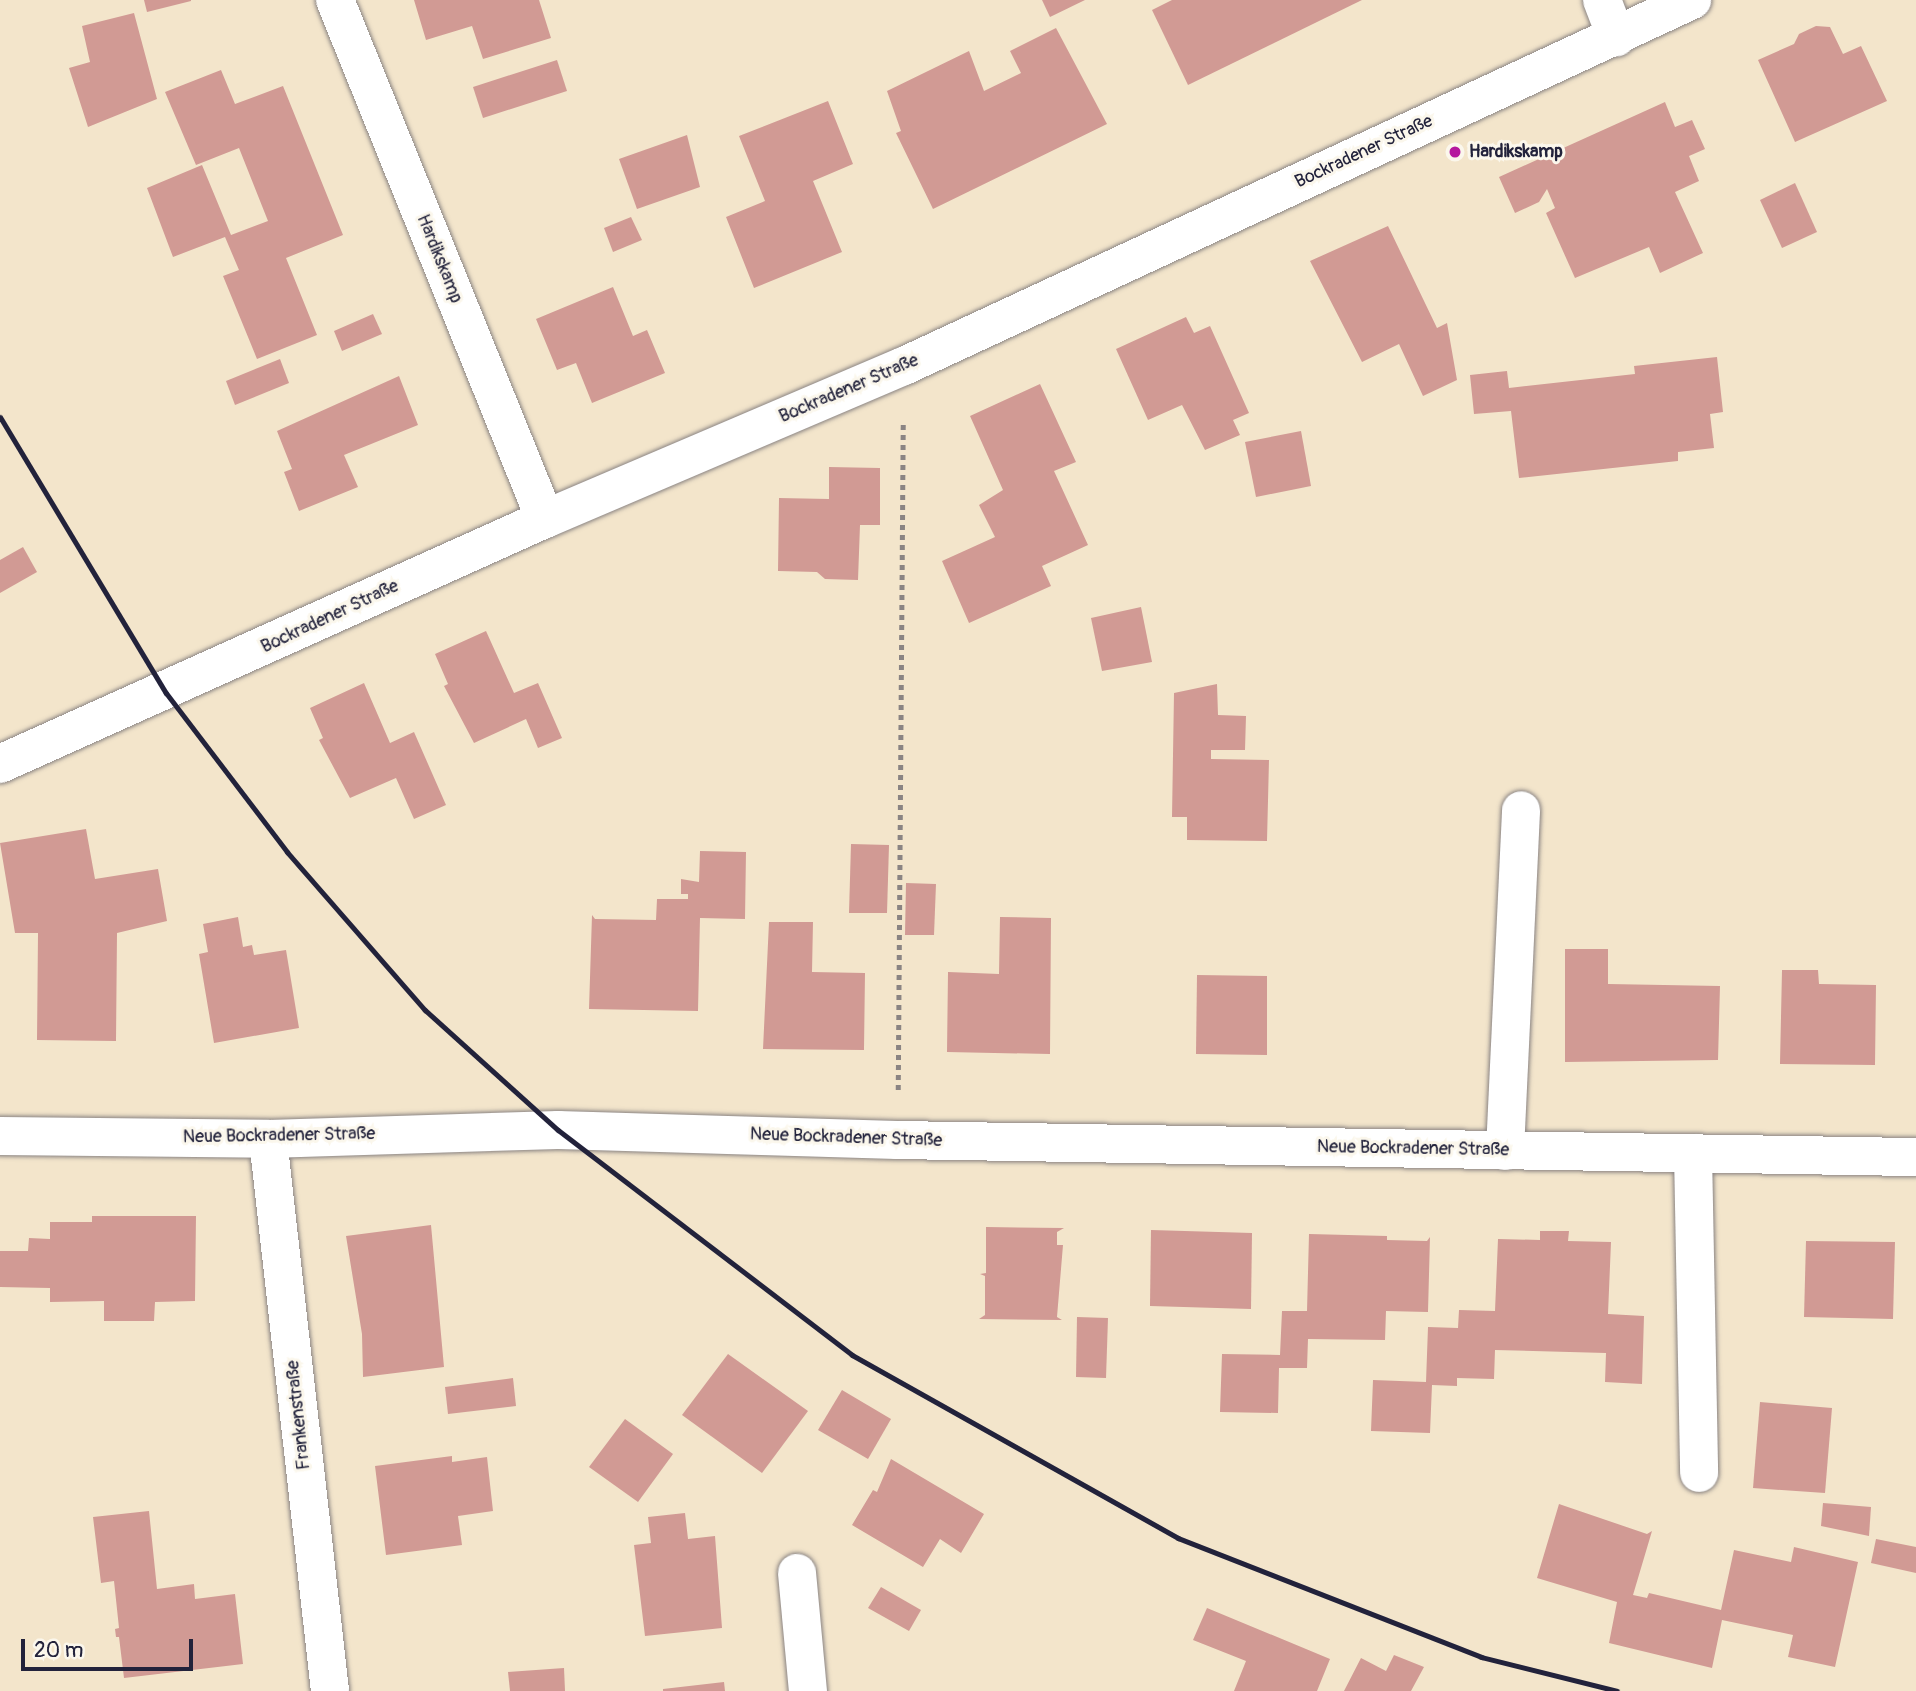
<!DOCTYPE html>
<html>
<head>
<meta charset="utf-8">
<style>
	body { margin:0 }
	#map { position:relative; width:1916px; height:1691px; overflow:hidden; background:#f3e5cb; font-family:Pangolin,sans-serif }
	div>[style] { position:absolute }
	.building>* { inset:0; background:#d19a94 }
	.path>* { height:4.5px; margin-top:-2.25px; transform-origin:0; background:repeating-linear-gradient(90deg,#8a8483 0 5px,transparent 0 10px) }
	.roads { filter:drop-shadow(0 0 2px #8a8483) drop-shadow(0 0 2px #8a8483) }
	.minor>* { height:38px; margin:-19px; padding:0 19px; transform-origin:19px; border-radius:19px; background:#fff }
	.rail>* { height:5px; margin:-2.5px; padding:0 2.5px; transform-origin:2.5px; border-radius:2.5px; background:#22223b }
	.dots>* { width:19px; height:19px; translate:-50% -50%; box-sizing:border-box; border:4px solid #fbf7ec; border-radius:50% }
	span { translate:-50% -50%; white-space:nowrap; text-align:center; line-height:1.15; -webkit-text-stroke:6px #fbf7ec; paint-order:stroke }
	.street-label { font-size:18px; color:#22223b }
	.poi-label { font-size:18px; color:#22223b; font-weight:700 }
	.left { translate:0 -50%; text-align:left }
	.scale { position:absolute; left:21px; top:1639px; width:172px; height:32px; box-sizing:border-box; border:4px solid #22223b; border-top:0; padding-left:9px; font-size:21px; line-height:24px; white-space:nowrap; color:#22223b; -webkit-text-stroke:5px #fbf7ec; paint-order:stroke }
</style>
</head>
<body>
<div id="map">
	<div class="building">
		<div style="clip-path:polygon(144px 0,191px 0,191px 1px,147px 12px)"></div>
		<div style="clip-path:polygon(414px 0,539px 0,551px 38px,483px 59px,472px 26px,426px 40px)"></div>
		<div style="clip-path:polygon(1042px 0,1085px 0,1050px 17px)"></div>
		<div style="clip-path:polygon(1172px 0,1362px 0,1188px 85px,1152px 10px)"></div>
		<div style="clip-path:polygon(134px 13px,157px 99px,88px 127px,69px 68px,90px 62px,82px 26px)"></div>
		<div style="clip-path:polygon(1816px 26px,1830px 27px,1843px 54px,1861px 46px,1887px 101px,1795px 142px,1758px 60px,1794px 44px,1799px 34px)"></div>
		<div style="clip-path:polygon(1056px 28px,1107px 124px,933px 209px,896px 133px,901px 131px,887px 91px,969px 51px,984px 91px,1021px 73px,1010px 51px)"></div>
		<div style="clip-path:polygon(557px 60px,567px 91px,483px 118px,473px 87px)"></div>
		<div style="clip-path:polygon(221px 70px,235px 104px,283px 86px,343px 235px,286px 258px,317px 335px,257px 359px,223px 276px,239px 270px,225px 237px,173px 257px,147px 188px,202px 165px,231px 235px,268px 221px,239px 148px,196px 165px,165px 92px)"></div>
		<div style="clip-path:polygon(828px 101px,853px 164px,813px 181px,842px 252px,754px 288px,726px 217px,765px 201px,739px 136px)"></div>
		<div style="clip-path:polygon(1665px 102px,1675px 127px,1692px 120px,1705px 149px,1689px 156px,1699px 181px,1675px 192px,1703px 253px,1660px 273px,1649px 247px,1575px 278px,1546px 213px,1555px 208px,1547px 189px,1539px 202px,1515px 213px,1499px 177px)"></div>
		<div style="clip-path:polygon(687px 135px,700px 187px,637px 209px,619px 159px)"></div>
		<div style="clip-path:polygon(1795px 183px,1817px 232px,1782px 248px,1760px 200px)"></div>
		<div style="clip-path:polygon(631px 217px,642px 240px,613px 252px,604px 228px)"></div>
		<div style="clip-path:polygon(1388px 226px,1437px 328px,1447px 323px,1457px 380px,1423px 396px,1399px 344px,1362px 362px,1310px 261px)"></div>
		<div style="clip-path:polygon(613px 287px,633px 336px,647px 330px,665px 373px,592px 403px,576px 363px,557px 370px,536px 319px)"></div>
		<div style="clip-path:polygon(373px 314px,382px 334px,342px 351px,334px 331px)"></div>
		<div style="clip-path:polygon(1186px 317px,1194px 333px,1210px 326px,1249px 413px,1233px 420px,1240px 435px,1205px 450px,1182px 405px,1148px 420px,1116px 349px)"></div>
		<div style="clip-path:polygon(1717px 357px,1723px 412px,1710px 414px,1714px 448px,1678px 452px,1678px 461px,1519px 478px,1511px 411px,1474px 414px,1470px 375px,1507px 371px,1509px 388px,1635px 374px,1634px 366px)"></div>
		<div style="clip-path:polygon(280px 359px,289px 383px,235px 405px,226px 381px)"></div>
		<div style="clip-path:polygon(399px 376px,418px 425px,344px 455px,358px 487px,299px 511px,284px 472px,292px 469px,277px 431px)"></div>
		<div style="clip-path:polygon(1040px 384px,1076px 462px,1054px 471px,1088px 545px,1042px 566px,1051px 586px,969px 623px,942px 561px,995px 537px,979px 505px,1003px 490px,970px 416px)"></div>
		<div style="clip-path:polygon(1301px 431px,1311px 486px,1256px 497px,1245px 442px)"></div>
		<div style="clip-path:polygon(829px 467px,880px 468px,880px 525px,860px 525px,858px 580px,825px 579px,817px 572px,778px 571px,779px 498px,829px 499px)"></div>
		<div style="clip-path:polygon(23px 547px,37px 572px,0 593px,0 560px)"></div>
		<div style="clip-path:polygon(1141px 607px,1152px 662px,1102px 671px,1091px 618px)"></div>
		<div style="clip-path:polygon(486px 631px,514px 693px,538px 683px,562px 738px,538px 748px,526px 719px,474px 743px,444px 686px,448px 684px,435px 654px)"></div>
		<div style="clip-path:polygon(364px 683px,390px 743px,414px 732px,446px 805px,414px 819px,396px 778px,350px 798px,319px 740px,323px 738px,310px 708px)"></div>
		<div style="clip-path:polygon(1217px 684px,1218px 715px,1246px 716px,1245px 750px,1211px 750px,1211px 759px,1269px 760px,1267px 841px,1187px 840px,1187px 817px,1172px 817px,1174px 693px)"></div>
		<div style="clip-path:polygon(86px 829px,95px 879px,158px 869px,167px 921px,117px 933px,116px 1041px,37px 1040px,38px 933px,15px 933px,0 843px)"></div>
		<div style="clip-path:polygon(851px 844px,889px 845px,887px 913px,849px 913px)"></div>
		<div style="clip-path:polygon(700px 851px,746px 852px,745px 919px,700px 918px,698px 1011px,589px 1009px,592px 915px,595px 919px,656px 920px,657px 899px,688px 899px,688px 894px,681px 894px,681px 879px,699px 882px)"></div>
		<div style="clip-path:polygon(906px 883px,936px 884px,934px 935px,905px 935px)"></div>
		<div style="clip-path:polygon(238px 917px,243px 947px,252px 945px,254px 955px,286px 950px,299px 1028px,214px 1043px,199px 954px,208px 952px,203px 924px)"></div>
		<div style="clip-path:polygon(1000px 917px,1051px 918px,1050px 1054px,947px 1052px,948px 972px,999px 974px)"></div>
		<div style="clip-path:polygon(769px 922px,813px 922px,812px 972px,865px 973px,864px 1050px,763px 1049px)"></div>
		<div style="clip-path:polygon(1565px 949px,1608px 949px,1608px 984px,1720px 986px,1718px 1060px,1565px 1062px)"></div>
		<div style="clip-path:polygon(1782px 970px,1818px 970px,1819px 984px,1876px 985px,1875px 1065px,1780px 1064px)"></div>
		<div style="clip-path:polygon(1197px 975px,1267px 976px,1267px 1055px,1196px 1054px)"></div>
		<div style="clip-path:polygon(92px 1216px,196px 1216px,195px 1301px,155px 1302px,154px 1321px,104px 1321px,104px 1301px,50px 1302px,50px 1288px,0 1287px,0 1251px,28px 1251px,29px 1238px,50px 1239px,50px 1222px,92px 1222px)"></div>
		<div style="clip-path:polygon(431px 1225px,444px 1367px,363px 1377px,362px 1334px,346px 1236px)"></div>
		<div style="clip-path:polygon(986px 1227px,1064px 1228px,1057px 1232px,1057px 1245px,1063px 1245px,1057px 1317px,1062px 1320px,979px 1319px,985px 1315px,985px 1276px,980px 1274px,986px 1273px)"></div>
		<div style="clip-path:polygon(1151px 1230px,1252px 1233px,1251px 1309px,1150px 1306px)"></div>
		<div style="clip-path:polygon(1540px 1231px,1569px 1231px,1568px 1241px,1611px 1242px,1608px 1314px,1644px 1316px,1642px 1384px,1605px 1382px,1606px 1353px,1495px 1350px,1494px 1379px,1457px 1378px,1457px 1386px,1432px 1385px,1430px 1433px,1371px 1431px,1373px 1380px,1426px 1382px,1428px 1327px,1458px 1328px,1459px 1310px,1495px 1311px,1498px 1239px,1540px 1240px)"></div>
		<div style="clip-path:polygon(1309px 1234px,1387px 1236px,1387px 1240px,1427px 1241px,1430px 1237px,1428px 1312px,1386px 1311px,1385px 1340px,1308px 1339px,1307px 1368px,1279px 1368px,1278px 1413px,1220px 1412px,1222px 1354px,1280px 1355px,1282px 1311px,1307px 1311px)"></div>
		<div style="clip-path:polygon(1806px 1241px,1895px 1242px,1893px 1319px,1804px 1317px)"></div>
		<div style="clip-path:polygon(1077px 1317px,1108px 1318px,1106px 1378px,1076px 1377px)"></div>
		<div style="clip-path:polygon(728px 1354px,808px 1411px,762px 1473px,682px 1415px)"></div>
		<div style="clip-path:polygon(513px 1378px,516px 1406px,448px 1414px,445px 1387px)"></div>
		<div style="clip-path:polygon(842px 1390px,891px 1419px,868px 1459px,818px 1430px)"></div>
		<div style="clip-path:polygon(1760px 1402px,1832px 1408px,1825px 1493px,1753px 1488px)"></div>
		<div style="clip-path:polygon(625px 1419px,673px 1454px,638px 1502px,589px 1467px)"></div>
		<div style="clip-path:polygon(452px 1456px,452px 1462px,487px 1457px,493px 1511px,458px 1516px,462px 1545px,386px 1555px,375px 1466px)"></div>
		<div style="clip-path:polygon(891px 1459px,984px 1514px,961px 1553px,940px 1539px,923px 1567px,852px 1525px,873px 1490px,877px 1492px)"></div>
		<div style="clip-path:polygon(1823px 1503px,1871px 1507px,1869px 1536px,1821px 1526px)"></div>
		<div style="clip-path:polygon(1559px 1504px,1647px 1534px,1652px 1531px,1633px 1595px,1647px 1598px,1649px 1593px,1721px 1610px,1734px 1550px,1791px 1562px,1794px 1547px,1858px 1562px,1835px 1667px,1788px 1657px,1793px 1635px,1722px 1620px,1712px 1668px,1609px 1643px,1617px 1602px,1537px 1578px)"></div>
		<div style="clip-path:polygon(149px 1511px,157px 1589px,194px 1584px,195px 1599px,235px 1594px,243px 1664px,124px 1678px,119px 1637px,116px 1637px,115px 1629px,119px 1628px,114px 1581px,101px 1583px,93px 1517px)"></div>
		<div style="clip-path:polygon(685px 1513px,688px 1539px,715px 1536px,722px 1628px,645px 1636px,634px 1545px,651px 1543px,648px 1517px)"></div>
		<div style="clip-path:polygon(1876px 1539px,1916px 1547px,1916px 1573px,1871px 1563px)"></div>
		<div style="clip-path:polygon(881px 1587px,921px 1610px,909px 1631px,868px 1608px)"></div>
		<div style="clip-path:polygon(1207px 1608px,1330px 1659px,1317px 1691px,1234px 1691px,1246px 1661px,1193px 1640px)"></div>
		<div style="clip-path:polygon(1394px 1655px,1424px 1667px,1411px 1691px,1344px 1691px,1361px 1658px,1386px 1671px)"></div>
		<div style="clip-path:polygon(564px 1668px,565px 1691px,510px 1691px,508px 1672px)"></div>
		<div style="clip-path:polygon(724px 1682px,725px 1691px,663px 1691px,663px 1689px)"></div>
	</div>
	<div class="path">
		<div style="left:898px;top:1090px;width:670px;rotate:-89.57deg"></div>
	</div>
	<div class="roads">
		<div class="minor">
			<div style="left:335px;top:0;width:560px;rotate:67.97deg"></div>
			<div style="left:1602px;top:0;width:40px;rotate:69deg"></div>
			<div style="left:0;top:764px;width:598px;rotate:-24.21deg"></div>
			<div style="left:545px;top:519px;width:390px;rotate:-23.1deg"></div>
			<div style="left:904px;top:366px;width:869px;rotate:-24.91deg"></div>
			<div style="left:0;top:1136px;width:268px;rotate:0.6deg"></div>
			<div style="left:268px;top:1139px;width:290px;rotate:-1.8deg"></div>
			<div style="left:558px;top:1130px;width:339px;rotate:1.7deg"></div>
			<div style="left:897px;top:1140px;width:1019px;rotate:0.96deg"></div>
			<div style="left:268px;top:1139px;width:555px;rotate:83.59deg"></div>
			<div style="left:1505px;top:1151px;width:341px;rotate:-87.3deg"></div>
			<div style="left:1693px;top:1153px;width:320px;rotate:88.9deg"></div>
			<div style="left:797px;top:1573px;width:119px;rotate:84.7deg"></div>
		</div>
	</div>
	<div class="rail">
		<div style="left:0;top:417px;width:322px;rotate:59deg"></div>
		<div style="left:166px;top:693px;width:200px;rotate:52.7deg"></div>
		<div style="left:287px;top:852px;width:210px;rotate:48.9deg"></div>
		<div style="left:425px;top:1010px;width:179px;rotate:42.1deg"></div>
		<div style="left:558px;top:1130px;width:370px;rotate:37.4deg"></div>
		<div style="left:852px;top:1355px;width:374px;rotate:29.3deg"></div>
		<div style="left:1178px;top:1538px;width:326px;rotate:21.4deg"></div>
		<div style="left:1481px;top:1657px;width:140px;rotate:14deg"></div>
	</div>
	<div class="dots">
		<div style="left:1455px;top:152px;background:#b5179e"></div>
	</div>
	<div class="street-label">
		<span style="left:1364px;top:152px;rotate:-25deg">Bockradener Straße</span>
		<span style="left:439px;top:259px;rotate:68deg">Hardikskamp</span>
		<span style="left:849px;top:389px;rotate:-23deg">Bockradener Straße</span>
		<span style="left:330px;top:617px;rotate:-25deg">Bockradener Straße</span>
		<span style="left:279px;top:1136px;rotate:-1deg">Neue Bockradener Straße</span>
		<span style="left:846px;top:1138px;rotate:2deg">Neue Bockradener Straße</span>
		<span style="left:1413px;top:1149px;rotate:1deg">Neue Bockradener Straße</span>
		<span style="left:299px;top:1415px;rotate:-96deg">Frankenstraße</span>
	</div>
	<div class="poi-label">
		<span class="left" style="left:1469px;top:152px">Hardikskamp</span>
	</div>
	<div class="scale">20 m</div>
</div>
</body>
</html>
